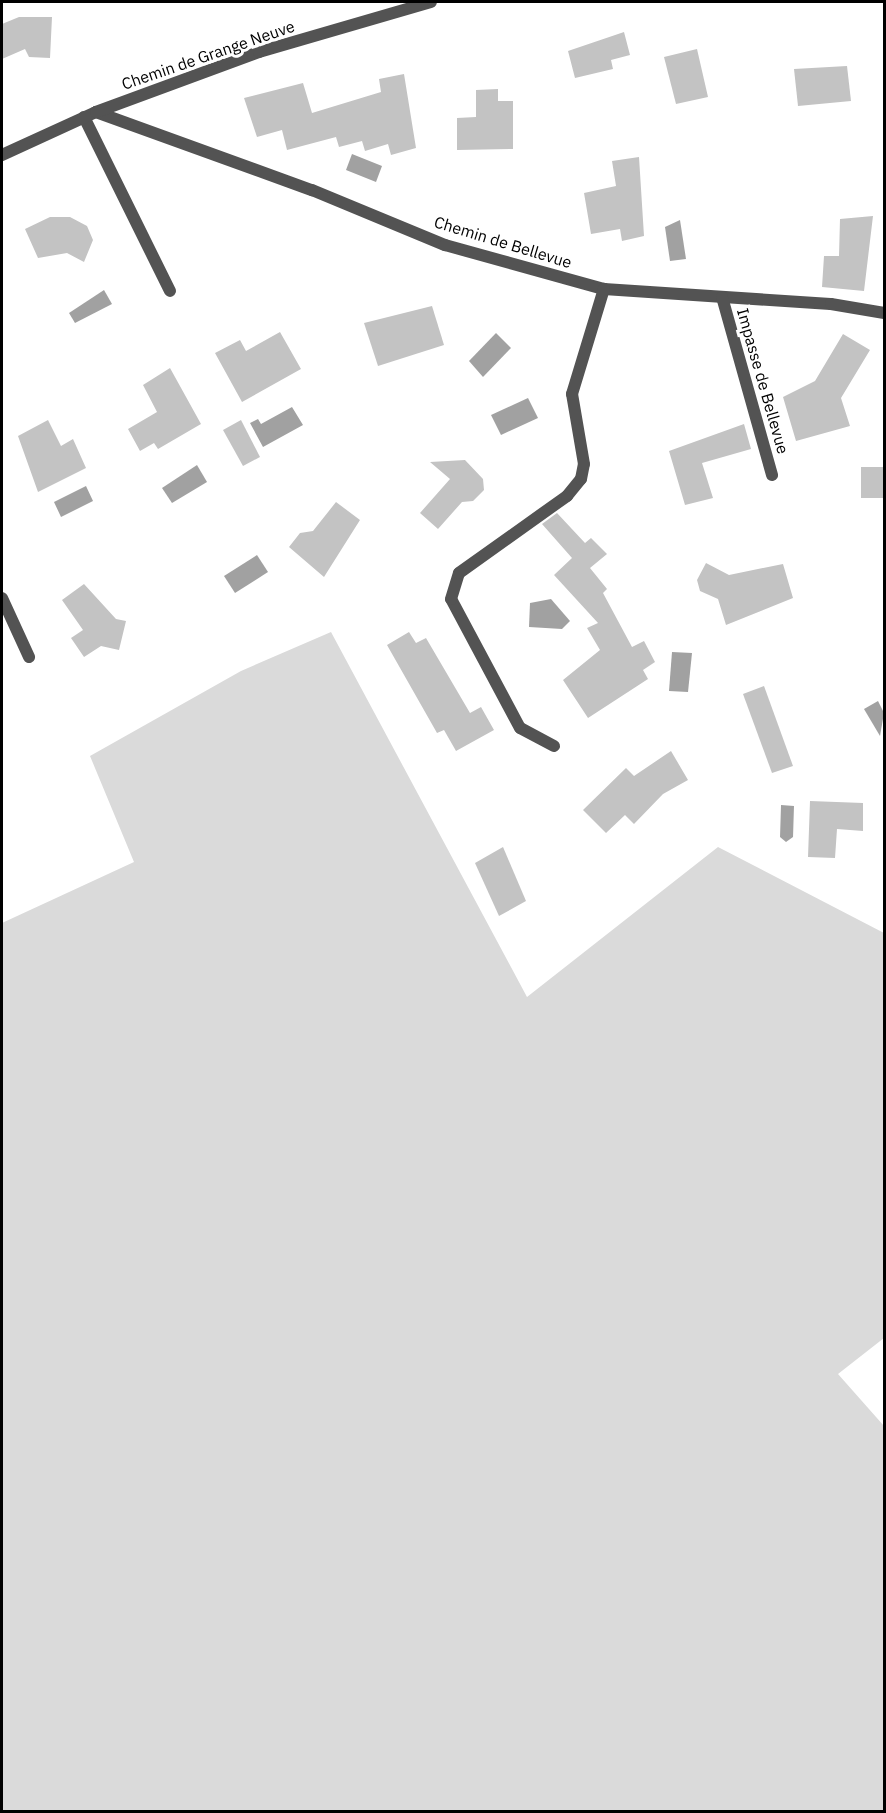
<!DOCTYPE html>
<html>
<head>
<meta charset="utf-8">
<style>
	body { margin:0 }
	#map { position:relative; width:886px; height:1813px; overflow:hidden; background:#fff; font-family:"IBM Plex Sans",sans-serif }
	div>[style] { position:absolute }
	.green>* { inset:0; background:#dadada }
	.water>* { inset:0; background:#a1a1a1 }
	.building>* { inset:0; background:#c3c3c3 }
	.street>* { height:12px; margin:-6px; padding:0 6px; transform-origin:6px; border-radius:6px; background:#535353 }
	span { translate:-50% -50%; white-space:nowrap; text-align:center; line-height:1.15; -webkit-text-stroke:6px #fff; paint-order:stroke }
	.street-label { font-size:16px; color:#000 }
	.frame { position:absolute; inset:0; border:3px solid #000; pointer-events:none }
</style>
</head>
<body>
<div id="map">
	<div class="green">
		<div style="clip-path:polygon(331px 632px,527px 997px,718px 847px,884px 933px,884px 1338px,838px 1374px,884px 1426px,884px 1811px,2px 1811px,2px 923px,134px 862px,90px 756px,241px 671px)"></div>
	</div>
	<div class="water">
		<div style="clip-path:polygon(352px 154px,382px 166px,376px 182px,346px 170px)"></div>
		<div style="clip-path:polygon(680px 220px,686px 259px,670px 261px,665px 227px)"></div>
		<div style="clip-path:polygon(104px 290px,112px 304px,75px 323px,69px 313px)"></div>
		<div style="clip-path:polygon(496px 333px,511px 348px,483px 377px,469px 361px)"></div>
		<div style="clip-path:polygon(528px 398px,538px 418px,501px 435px,491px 415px)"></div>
		<div style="clip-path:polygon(292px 407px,303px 425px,263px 447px,250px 423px,258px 419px,261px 424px)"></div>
		<div style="clip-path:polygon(197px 465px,207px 482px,172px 503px,162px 488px)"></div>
		<div style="clip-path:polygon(86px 486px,93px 501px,61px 517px,54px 502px)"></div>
		<div style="clip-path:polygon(257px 555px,268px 572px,235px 593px,224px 576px)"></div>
		<div style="clip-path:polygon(551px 599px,570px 621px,562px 629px,529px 627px,530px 603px)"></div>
		<div style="clip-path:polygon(672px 652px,692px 653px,688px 692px,669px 691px)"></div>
		<div style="clip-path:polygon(878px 701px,884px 713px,880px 736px,864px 709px)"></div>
		<div style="clip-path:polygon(781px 805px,794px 806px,793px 837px,786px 842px,780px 837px)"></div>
	</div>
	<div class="building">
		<div style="clip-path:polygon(19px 17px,52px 17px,50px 58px,29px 57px,25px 49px,2px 59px,2px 24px)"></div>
		<div style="clip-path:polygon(624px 32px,630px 55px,611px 60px,613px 69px,575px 78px,568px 51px)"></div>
		<div style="clip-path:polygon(697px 49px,708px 97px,676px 104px,664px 57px)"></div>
		<div style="clip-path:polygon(847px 66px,851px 101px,798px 106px,794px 69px)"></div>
		<div style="clip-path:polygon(404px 74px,416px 148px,391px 155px,388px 144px,365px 151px,362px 141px,339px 147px,336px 137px,287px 150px,282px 130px,257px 137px,244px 98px,303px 83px,312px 113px,381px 92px,379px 79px)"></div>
		<div style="clip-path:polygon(498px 89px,498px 101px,513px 101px,513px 149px,457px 150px,457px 118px,476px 117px,476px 90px)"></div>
		<div style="clip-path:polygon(639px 157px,644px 236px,622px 241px,620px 229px,591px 234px,584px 193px,616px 186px,612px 161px)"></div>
		<div style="clip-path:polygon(873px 216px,864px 291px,822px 287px,824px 256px,839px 256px,840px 219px)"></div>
		<div style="clip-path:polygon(50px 217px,70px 217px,87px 226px,93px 240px,84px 262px,67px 253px,38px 258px,25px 229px)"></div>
		<div style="clip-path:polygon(432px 306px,444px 345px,378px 366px,364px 323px)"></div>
		<div style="clip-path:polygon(280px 332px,301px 369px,242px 402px,215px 353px,240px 340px,246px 351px)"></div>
		<div style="clip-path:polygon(843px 334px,870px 350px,841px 398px,850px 426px,796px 441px,783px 397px,815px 381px)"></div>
		<div style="clip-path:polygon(170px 368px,201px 424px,158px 449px,154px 443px,140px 451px,128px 429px,157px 412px,143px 385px)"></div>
		<div style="clip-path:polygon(48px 420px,61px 446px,73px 439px,86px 468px,38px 492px,18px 436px)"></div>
		<div style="clip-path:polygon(241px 420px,260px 457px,243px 466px,223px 430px)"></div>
		<div style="clip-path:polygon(744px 424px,751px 449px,702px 463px,713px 498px,685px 505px,669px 451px)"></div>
		<div style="clip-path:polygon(465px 460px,483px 479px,484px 490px,473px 501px,462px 502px,438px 529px,420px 513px,450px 479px,430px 462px)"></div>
		<div style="clip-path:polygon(861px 467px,885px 467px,885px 498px,861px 498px)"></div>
		<div style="clip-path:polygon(336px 502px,360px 520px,324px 577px,289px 547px,300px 533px,313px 531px)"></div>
		<div style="clip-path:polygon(557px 513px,585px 543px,591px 538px,607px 554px,590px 568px,607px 589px,603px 593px,632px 647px,644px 641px,655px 662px,643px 670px,648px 679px,588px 718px,563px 680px,600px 650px,587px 628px,598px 623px,554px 575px,572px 558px,542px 524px)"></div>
		<div style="clip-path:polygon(706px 563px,729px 575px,783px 564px,793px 598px,726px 625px,718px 599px,700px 591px,697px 580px)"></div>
		<div style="clip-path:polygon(84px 584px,116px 619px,126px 621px,119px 650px,101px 646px,84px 657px,71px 638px,83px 630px,62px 600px)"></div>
		<div style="clip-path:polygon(409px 632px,416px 643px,426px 638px,470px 713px,481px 707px,494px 730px,456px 751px,444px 730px,437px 733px,387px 645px)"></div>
		<div style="clip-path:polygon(764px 686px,793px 766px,772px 773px,743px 694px)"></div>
		<div style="clip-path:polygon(671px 751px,688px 780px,663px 794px,634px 824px,625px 815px,606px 833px,583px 810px,626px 768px,634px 776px)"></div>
		<div style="clip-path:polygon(810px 801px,863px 803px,863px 831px,837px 829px,835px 858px,808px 857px)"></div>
		<div style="clip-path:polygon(503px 847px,526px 901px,499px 916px,475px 863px)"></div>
	</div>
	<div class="street">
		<div style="left:96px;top:112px;width:230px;rotate:19.9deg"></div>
		<div style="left:312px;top:190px;width:144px;rotate:22.5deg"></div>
		<div style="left:445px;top:245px;width:165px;rotate:15.5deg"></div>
		<div style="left:604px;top:289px;width:227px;rotate:3.8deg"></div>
		<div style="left:831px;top:304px;width:54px;rotate:9.6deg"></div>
		<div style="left:84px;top:117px;width:194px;rotate:63.7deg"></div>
		<div style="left:2px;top:155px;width:103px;rotate:-24.6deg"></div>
		<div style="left:96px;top:112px;width:174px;rotate:-20.2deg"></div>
		<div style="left:259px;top:52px;width:179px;rotate:-16.2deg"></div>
		<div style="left:722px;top:297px;width:185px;rotate:74.3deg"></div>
		<div style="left:2px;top:598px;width:65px;rotate:65.4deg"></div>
		<div style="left:554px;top:746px;width:38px;rotate:-152deg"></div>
		<div style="left:520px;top:728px;width:146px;rotate:-118.1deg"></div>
		<div style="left:451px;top:599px;width:27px;rotate:-73deg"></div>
		<div style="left:459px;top:573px;width:133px;rotate:-35.5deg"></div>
		<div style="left:567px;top:496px;width:22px;rotate:-51deg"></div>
		<div style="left:581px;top:479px;width:15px;rotate:-79deg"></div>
		<div style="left:584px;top:464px;width:71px;rotate:-99.7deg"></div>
		<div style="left:572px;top:394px;width:110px;rotate:-73.1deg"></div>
	</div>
	<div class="street-label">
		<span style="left:208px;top:55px;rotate:-19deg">Chemin de Grange Neuve</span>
		<span style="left:503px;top:242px;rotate:17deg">Chemin de Bellevue</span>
		<span style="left:763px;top:381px;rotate:74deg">Impasse de Bellevue</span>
	</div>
	<div class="frame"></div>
</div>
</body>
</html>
